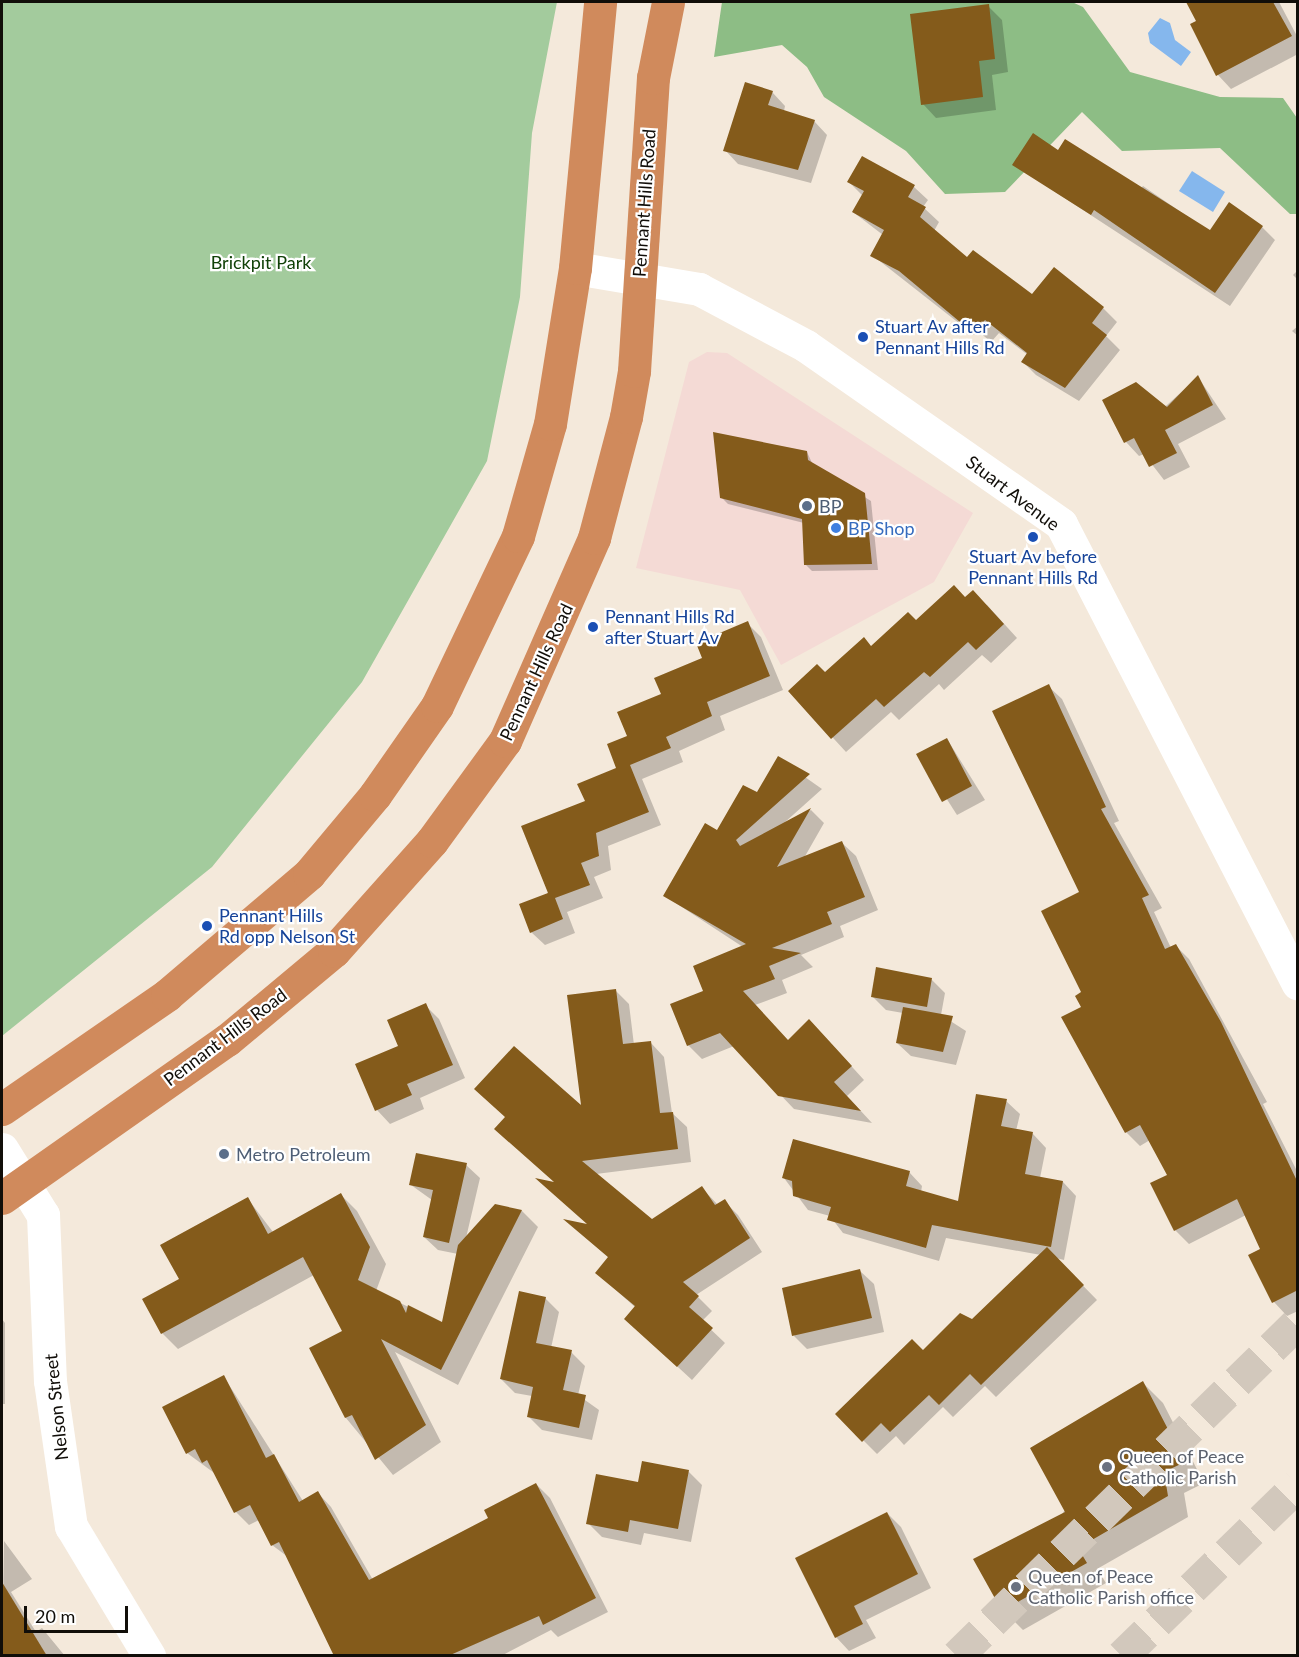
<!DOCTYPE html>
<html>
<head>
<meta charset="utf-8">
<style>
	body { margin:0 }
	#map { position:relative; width:1299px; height:1657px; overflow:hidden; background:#f4e9db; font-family:Lato,sans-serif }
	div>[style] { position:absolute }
	.commercial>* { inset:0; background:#f4dad5 }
	.green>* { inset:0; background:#a3cb9d }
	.forest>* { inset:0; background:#8dbd85 }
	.water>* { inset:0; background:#85b7ed }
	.shadow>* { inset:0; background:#0003 }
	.building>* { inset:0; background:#845b1b }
	.highway-tunnel>* { height:33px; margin-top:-16.5px; transform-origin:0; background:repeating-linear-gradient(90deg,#d2c8bc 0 33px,transparent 0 49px) }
	.street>* { height:33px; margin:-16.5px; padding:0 16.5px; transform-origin:16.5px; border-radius:16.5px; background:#fff }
	.highway>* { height:33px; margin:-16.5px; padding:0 16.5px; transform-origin:16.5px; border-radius:16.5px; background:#d08a5c }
	.dots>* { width:16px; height:16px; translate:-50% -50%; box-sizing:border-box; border:3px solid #fff; border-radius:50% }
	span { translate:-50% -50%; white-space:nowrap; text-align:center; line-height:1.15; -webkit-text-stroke:4.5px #fff; paint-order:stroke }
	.street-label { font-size:18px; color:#110e09 }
	.park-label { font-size:18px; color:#104107 }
	.transit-label { font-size:18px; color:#164399 }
	.left { translate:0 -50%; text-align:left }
	.service-label { font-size:18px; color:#4e5e75 }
	.shop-label { font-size:18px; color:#366cbe }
	.worship-label { font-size:18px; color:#5b616d }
	.frame { position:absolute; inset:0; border:3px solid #110e09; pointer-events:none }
	.scale { position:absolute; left:24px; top:1606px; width:104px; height:27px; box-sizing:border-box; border:3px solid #110e09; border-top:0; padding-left:8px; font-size:18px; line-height:21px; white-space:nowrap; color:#110e09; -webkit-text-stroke:4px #fff; paint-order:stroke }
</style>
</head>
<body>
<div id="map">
	<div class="commercial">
		<div style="clip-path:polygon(707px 352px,727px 353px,973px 513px,934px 582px,781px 665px,740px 590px,636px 568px,689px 362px)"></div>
	</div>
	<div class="green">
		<div style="clip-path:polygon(2px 2px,557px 2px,532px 133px,520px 297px,487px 461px,362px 682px,212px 867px,2px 1036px)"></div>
	</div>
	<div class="forest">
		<div style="clip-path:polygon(722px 2px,1072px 2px,1083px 7px,1130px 72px,1220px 97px,1283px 98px,1297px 118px,1297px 214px,1290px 214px,1220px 148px,1122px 151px,1082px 112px,1005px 192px,945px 194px,906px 151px,824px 97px,807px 67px,782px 45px,714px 57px)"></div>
	</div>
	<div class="water">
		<div style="clip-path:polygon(1160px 18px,1170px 23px,1175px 40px,1191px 52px,1181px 66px,1150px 43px,1148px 33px)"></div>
		<div style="clip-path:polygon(1192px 171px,1225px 192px,1213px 212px,1179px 191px)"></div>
	</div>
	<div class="shadow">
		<div style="clip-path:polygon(1201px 2px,1279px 2px,1298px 38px,1298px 54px,1231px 89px,1218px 75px,1191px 7px)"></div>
		<div style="clip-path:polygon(988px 6px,1002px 20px,1008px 72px,992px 75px,996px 110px,936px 118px,923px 104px)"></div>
		<div style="clip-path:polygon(772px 92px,785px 106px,784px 111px,814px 121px,827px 135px,811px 183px,738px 164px,725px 150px)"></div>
		<div style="clip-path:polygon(1058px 152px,1140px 190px,1143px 186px,1210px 232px,1262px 227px,1275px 240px,1230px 306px,1014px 165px)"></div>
		<div style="clip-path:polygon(863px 158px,914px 187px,928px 200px,923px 207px,939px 222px,934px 231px,967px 260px,1032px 296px,1103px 308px,1117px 322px,1106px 336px,1120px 350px,1079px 401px,1036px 375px,1023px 362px,1028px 355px,999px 333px,991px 342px,978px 331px,974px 335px,872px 255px,883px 235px,853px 212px,863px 196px,849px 182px)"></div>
		<div style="clip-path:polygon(1298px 270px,1298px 280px,1293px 275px)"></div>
		<div style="clip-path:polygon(1298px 326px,1298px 336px,1292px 331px)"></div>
		<div style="clip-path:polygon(1198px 377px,1226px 419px,1178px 444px,1190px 467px,1164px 480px,1144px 454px,1139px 456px,1126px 442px)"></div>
		<div style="clip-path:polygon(807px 452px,813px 465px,871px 501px,878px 570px,812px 571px,805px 564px,804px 523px,728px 504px,721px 497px)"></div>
		<div style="clip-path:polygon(966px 599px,987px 605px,1017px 638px,991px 663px,982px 655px,944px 690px,939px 684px,899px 720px,891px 712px,846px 752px,790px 691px)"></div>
		<div style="clip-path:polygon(747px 623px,761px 637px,783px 690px,720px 716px,725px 730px,679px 751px,683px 762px,642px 779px,661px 825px,608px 846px,611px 870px,594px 877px,603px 898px,567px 912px,575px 933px,545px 945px,531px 932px,586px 802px,618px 769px,629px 737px,663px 695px)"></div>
		<div style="clip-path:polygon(1048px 686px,1062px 699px,1119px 821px,1114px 823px,1162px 908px,1154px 912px,1171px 948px,1176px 946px,1189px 959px,1267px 1102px,1263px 1104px,1298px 1173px,1298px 1311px,1287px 1316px,1274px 1302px,1250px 1256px,1262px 1250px,1246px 1215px,1189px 1244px,1175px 1230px,1169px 1176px,1150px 1140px,1140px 1146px,1126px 1132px,1063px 1018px,1083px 1008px,1081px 893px)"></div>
		<div style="clip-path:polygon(947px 739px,985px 800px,957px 815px,918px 754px)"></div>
		<div style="clip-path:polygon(778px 758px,822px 789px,784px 823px,811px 810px,824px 823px,804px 858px,842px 843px,856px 856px,878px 910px,840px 926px,844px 937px,801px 955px,813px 967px,782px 980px,787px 993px,755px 1005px,788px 1041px,823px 1035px,864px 1080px,847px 1096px,872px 1123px,794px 1109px,734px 1046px,702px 1059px,688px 1045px,705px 992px,743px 947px,665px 896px,757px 794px)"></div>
		<div style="clip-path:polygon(931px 979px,945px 993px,941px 1015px,966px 1031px,956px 1065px,911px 1056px,897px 1043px,903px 1013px,886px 1010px,872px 996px)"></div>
		<div style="clip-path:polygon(615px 990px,629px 1004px,634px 1045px,651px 1043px,664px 1057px,672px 1113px,687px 1127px,691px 1162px,596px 1174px,652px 1220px,702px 1188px,718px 1205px,724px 1201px,738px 1215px,762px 1252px,696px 1295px,712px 1311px,702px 1321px,725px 1343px,692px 1380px,640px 1332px,636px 1308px,597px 1273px,609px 1258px,567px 1221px,590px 1226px,557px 1184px)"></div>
		<div style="clip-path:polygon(425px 1005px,439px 1019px,465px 1078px,420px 1098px,424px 1109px,390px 1124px,377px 1110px,400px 1046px)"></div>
		<div style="clip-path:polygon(1006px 1101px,1020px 1114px,1016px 1131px,1033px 1134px,1046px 1148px,1040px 1178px,1063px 1182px,1076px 1196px,1064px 1260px,1056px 1258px,1097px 1300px,996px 1397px,985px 1386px,953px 1417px,943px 1407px,904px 1445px,896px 1436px,877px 1454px,837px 1414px,972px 1321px,1041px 1255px,946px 1238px,939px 1261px,843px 1233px,830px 1216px,808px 1210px,784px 1178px,909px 1172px,922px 1186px,921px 1192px,959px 1203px)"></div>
		<div style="clip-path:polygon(466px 1165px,480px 1178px,466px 1238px,495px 1205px,522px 1211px,538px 1227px,458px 1385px,395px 1352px,441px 1442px,393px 1475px,346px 1418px,311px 1349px,344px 1331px,314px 1275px,178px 1349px,162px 1333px,181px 1280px,248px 1199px,273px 1232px,341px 1195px,357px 1211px,386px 1264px,376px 1291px,443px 1324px,458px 1254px,438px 1250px,424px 1237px,432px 1200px,411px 1185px)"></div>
		<div style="clip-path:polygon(860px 1271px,874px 1284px,884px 1332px,807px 1349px,794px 1336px)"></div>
		<div style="clip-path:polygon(545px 1298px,559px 1312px,551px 1348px,571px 1352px,585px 1366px,578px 1395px,599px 1410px,592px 1440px,542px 1430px,528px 1416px,532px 1396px,515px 1393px,501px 1379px)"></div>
		<div style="clip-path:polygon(2px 1319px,5px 1323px,5px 1404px,2px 1404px)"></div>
		<div style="clip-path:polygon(224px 1377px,303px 1501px,318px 1493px,331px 1507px,373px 1580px,490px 1519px,536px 1484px,550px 1498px,608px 1612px,558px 1637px,551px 1630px,501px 1656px,336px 1656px,288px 1557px,272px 1545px,259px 1520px,249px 1525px,236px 1512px,217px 1475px,187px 1453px)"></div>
		<div style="clip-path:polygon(1143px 1383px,1163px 1403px,1204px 1483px,1184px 1493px,1188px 1517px,1097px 1569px,1106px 1583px,1023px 1630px,1003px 1610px)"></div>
		<div style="clip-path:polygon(688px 1471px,702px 1485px,691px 1542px,644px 1533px,641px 1545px,602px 1537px,588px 1523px,639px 1484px)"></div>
		<div style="clip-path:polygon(887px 1513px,901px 1527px,931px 1588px,866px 1620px,876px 1638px,849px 1651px,836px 1637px)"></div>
		<div style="clip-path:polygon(4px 1541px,32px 1579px,11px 1592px,36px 1632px,42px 1628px,65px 1656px,2px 1656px)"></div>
	</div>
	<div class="building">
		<div style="clip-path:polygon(1186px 2px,1273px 2px,1292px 36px,1216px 76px,1190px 24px,1196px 21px)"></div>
		<div style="clip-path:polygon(989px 4px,995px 59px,979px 61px,983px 97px,921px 105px,910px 14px)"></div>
		<div style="clip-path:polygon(745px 82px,773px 91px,768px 105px,815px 120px,798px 170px,723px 151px)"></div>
		<div style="clip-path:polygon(1033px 133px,1058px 150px,1065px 139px,1210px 230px,1229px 202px,1263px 226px,1215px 293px,1094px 210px,1091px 215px,1012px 165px)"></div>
		<div style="clip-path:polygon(862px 156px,915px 185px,908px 197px,926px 207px,920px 217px,967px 257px,973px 250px,1032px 294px,1054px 267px,1104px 307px,1092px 323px,1107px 335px,1065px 388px,1021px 362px,1027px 353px,985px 320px,977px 330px,963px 318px,960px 322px,899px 271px,870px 256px,884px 230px,852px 212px,864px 191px,847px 182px)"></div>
		<div style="clip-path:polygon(1198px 375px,1213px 405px,1165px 430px,1177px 453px,1149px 467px,1134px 438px,1124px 443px,1102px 400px,1136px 382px,1167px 407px)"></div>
		<div style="clip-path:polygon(713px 432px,807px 451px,808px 460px,865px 493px,872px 564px,804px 565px,802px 519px,720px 498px)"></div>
		<div style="clip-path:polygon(954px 585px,965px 597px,973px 590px,1004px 624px,976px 650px,968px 642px,930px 677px,924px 672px,884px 707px,876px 699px,831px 739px,788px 691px,817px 664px,825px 672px,864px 637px,871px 646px,908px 612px,916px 620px)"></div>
		<div style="clip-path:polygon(748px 621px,770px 676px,707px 702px,712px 716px,666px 737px,671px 748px,630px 765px,649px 812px,596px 833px,599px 856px,581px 863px,590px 885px,555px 898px,563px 919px,530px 933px,519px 904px,548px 893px,521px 826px,585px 801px,577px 784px,616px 768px,607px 744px,627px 736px,617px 712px,661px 694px,654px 678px,702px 658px,696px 643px)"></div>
		<div style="clip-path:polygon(1049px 684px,1106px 807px,1101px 809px,1149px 895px,1142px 898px,1165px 949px,1176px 944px,1221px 1022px,1298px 1183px,1298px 1290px,1272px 1303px,1248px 1255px,1260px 1249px,1237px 1199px,1174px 1231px,1150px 1183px,1167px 1175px,1140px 1125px,1125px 1133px,1061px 1017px,1081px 1007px,1075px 996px,1081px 992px,1041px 911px,1079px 892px,992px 711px)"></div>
		<div style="clip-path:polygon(947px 738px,972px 786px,942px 802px,916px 754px)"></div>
		<div style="clip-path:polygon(778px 756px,810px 774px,736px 840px,740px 846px,811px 808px,777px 867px,842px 841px,865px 897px,827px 912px,832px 924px,772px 948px,801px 953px,769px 966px,775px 979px,743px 991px,788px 1040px,809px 1019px,852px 1066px,834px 1082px,861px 1111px,778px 1096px,720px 1033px,687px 1046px,670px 1004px,703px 991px,693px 966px,746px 944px,663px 896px,705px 823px,717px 830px,743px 785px,757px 792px)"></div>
		<div style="clip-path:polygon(876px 967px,932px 978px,927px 1007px,871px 997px)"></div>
		<div style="clip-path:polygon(616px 989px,623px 1044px,651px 1041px,660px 1113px,673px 1112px,678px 1149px,582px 1161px,652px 1219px,702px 1186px,715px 1205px,725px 1199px,750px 1238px,683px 1282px,699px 1296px,689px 1307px,713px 1328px,677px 1367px,624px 1319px,635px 1306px,595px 1273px,608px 1257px,563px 1219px,587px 1224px,535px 1178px,554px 1182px,494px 1129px,505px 1117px,474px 1089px,514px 1046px,581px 1105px,567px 995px)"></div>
		<div style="clip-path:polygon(426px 1003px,453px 1065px,407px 1084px,412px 1095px,375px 1111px,355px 1064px,398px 1046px,387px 1020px)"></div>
		<div style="clip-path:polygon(903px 1007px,953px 1016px,943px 1052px,896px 1043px)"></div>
		<div style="clip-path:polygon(976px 1094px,1007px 1099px,1001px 1126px,1033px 1132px,1025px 1174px,1063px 1181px,1051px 1247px,932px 1225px,926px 1248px,827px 1220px,831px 1207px,793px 1196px,792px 1181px,782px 1178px,793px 1139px,910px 1171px,906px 1186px,958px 1201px)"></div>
		<div style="clip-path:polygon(416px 1153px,467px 1163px,449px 1243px,423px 1237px,433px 1190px,409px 1185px)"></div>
		<div style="clip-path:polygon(341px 1193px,370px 1247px,358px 1280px,400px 1301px,406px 1313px,408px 1305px,442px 1322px,458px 1245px,495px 1204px,522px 1210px,441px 1370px,381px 1339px,426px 1425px,375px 1460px,352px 1415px,345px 1418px,309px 1348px,342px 1331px,303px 1257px,161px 1334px,142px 1299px,179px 1279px,160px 1245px,248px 1197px,268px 1234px)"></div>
		<div style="clip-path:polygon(1047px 1247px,1084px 1285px,981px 1385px,970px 1374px,939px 1405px,929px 1395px,890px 1432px,881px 1423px,862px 1442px,835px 1414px,912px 1339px,923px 1350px,960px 1313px,972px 1319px)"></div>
		<div style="clip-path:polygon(860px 1269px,872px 1318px,792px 1336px,782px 1288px)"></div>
		<div style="clip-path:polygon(519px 1291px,546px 1297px,536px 1343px,572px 1350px,563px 1390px,586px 1395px,579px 1428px,527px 1417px,533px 1387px,500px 1379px)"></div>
		<div style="clip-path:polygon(224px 1375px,266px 1458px,274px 1454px,299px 1502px,318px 1491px,369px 1580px,488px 1518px,484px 1510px,536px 1483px,596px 1598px,543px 1625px,539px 1616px,448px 1656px,334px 1656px,279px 1542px,271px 1546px,250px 1505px,234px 1513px,207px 1460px,202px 1463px,195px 1449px,186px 1454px,162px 1407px)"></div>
		<div style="clip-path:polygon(1143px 1381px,1185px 1462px,1164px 1472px,1168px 1496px,1078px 1548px,1087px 1563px,1002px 1611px,973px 1559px,1065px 1512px,1030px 1448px)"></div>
		<div style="clip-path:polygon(642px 1461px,689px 1470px,678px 1529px,630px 1520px,628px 1532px,586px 1524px,596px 1474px,638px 1482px)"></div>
		<div style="clip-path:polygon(887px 1512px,918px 1574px,854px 1606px,863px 1624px,835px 1638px,795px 1558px)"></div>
		<div style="clip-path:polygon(2px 1582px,47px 1656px,2px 1656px)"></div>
	</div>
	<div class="highway-tunnel">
		<div style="left:957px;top:1656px;width:477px;rotate:-44.4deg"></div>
		<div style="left:1122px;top:1656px;width:245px;rotate:-44.2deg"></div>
	</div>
	<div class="street">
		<div style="left:575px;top:268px;width:126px;rotate:9.6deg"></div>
		<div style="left:699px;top:289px;width:121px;rotate:28deg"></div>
		<div style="left:806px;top:346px;width:311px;rotate:34.9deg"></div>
		<div style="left:1061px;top:524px;width:517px;rotate:62.74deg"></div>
		<div style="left:2px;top:1149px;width:78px;rotate:58.2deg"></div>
		<div style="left:43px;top:1215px;width:166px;rotate:87.6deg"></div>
		<div style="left:50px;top:1381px;width:147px;rotate:81.8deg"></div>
		<div style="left:71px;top:1526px;width:152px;rotate:59deg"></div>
	</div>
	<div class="highway">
		<div style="left:2px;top:1109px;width:201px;rotate:-34.6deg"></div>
		<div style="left:167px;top:995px;width:187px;rotate:-40.4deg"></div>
		<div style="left:309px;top:874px;width:103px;rotate:-50.1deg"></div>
		<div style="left:375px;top:795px;width:108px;rotate:-55.1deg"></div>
		<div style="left:437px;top:706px;width:188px;rotate:-64.5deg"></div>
		<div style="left:518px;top:536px;width:116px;rotate:-74.1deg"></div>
		<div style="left:550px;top:424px;width:158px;rotate:-80.9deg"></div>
		<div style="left:575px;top:268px;width:267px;rotate:-84.6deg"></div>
		<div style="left:2px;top:1198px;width:275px;rotate:-35.1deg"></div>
		<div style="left:227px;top:1040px;width:139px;rotate:-39.8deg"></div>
		<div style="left:334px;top:951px;width:147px;rotate:-48.3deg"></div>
		<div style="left:432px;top:841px;width:124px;rotate:-53.9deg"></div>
		<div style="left:505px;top:741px;width:222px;rotate:-66.3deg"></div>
		<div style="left:594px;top:538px;width:125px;rotate:-75.2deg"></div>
		<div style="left:626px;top:417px;width:47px;rotate:-80.1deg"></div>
		<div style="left:634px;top:371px;width:294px;rotate:-86.3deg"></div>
		<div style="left:653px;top:78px;width:77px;rotate:-78.8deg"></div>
	</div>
	<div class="dots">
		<div style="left:863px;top:337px;background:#1a4fb4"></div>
		<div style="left:807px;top:506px;background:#5c6f8a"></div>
		<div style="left:836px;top:528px;background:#3f7fe0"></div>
		<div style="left:1033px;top:537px;background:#1a4fb4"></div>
		<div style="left:593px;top:627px;background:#1a4fb4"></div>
		<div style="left:207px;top:926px;background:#1a4fb4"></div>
		<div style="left:224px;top:1154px;background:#5c6f8a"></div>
		<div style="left:1107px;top:1467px;background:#6b7280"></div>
		<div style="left:1016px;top:1587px;background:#6b7280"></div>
	</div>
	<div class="street-label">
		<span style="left:644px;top:203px;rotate:-86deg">Pennant Hills Road</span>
		<span style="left:1013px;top:493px;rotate:37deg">Stuart Avenue</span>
		<span style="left:536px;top:672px;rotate:-65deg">Pennant Hills Road</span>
		<span style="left:225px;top:1037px;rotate:-37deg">Pennant Hills Road</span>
		<span style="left:56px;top:1407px;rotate:-96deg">Nelson Street</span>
	</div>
	<div class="park-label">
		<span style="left:261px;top:262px">Brickpit Park</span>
	</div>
	<div class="transit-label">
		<span class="left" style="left:875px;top:337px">Stuart Av after<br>Pennant Hills Rd</span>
		<span style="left:1033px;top:567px">Stuart Av before<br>Pennant Hills Rd</span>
		<span class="left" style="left:605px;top:627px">Pennant Hills Rd<br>after Stuart Av</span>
		<span class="left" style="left:219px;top:926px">Pennant Hills<br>Rd opp Nelson St</span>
	</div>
	<div class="service-label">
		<span class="left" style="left:819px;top:506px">BP</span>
		<span class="left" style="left:236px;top:1154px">Metro Petroleum</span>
	</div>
	<div class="shop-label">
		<span class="left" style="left:848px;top:528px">BP Shop</span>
	</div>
	<div class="worship-label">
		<span class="left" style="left:1119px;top:1467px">Queen of Peace<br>Catholic Parish</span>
		<span class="left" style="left:1028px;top:1587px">Queen of Peace<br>Catholic Parish office</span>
	</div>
	<div class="frame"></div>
	<div class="scale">20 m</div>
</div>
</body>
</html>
